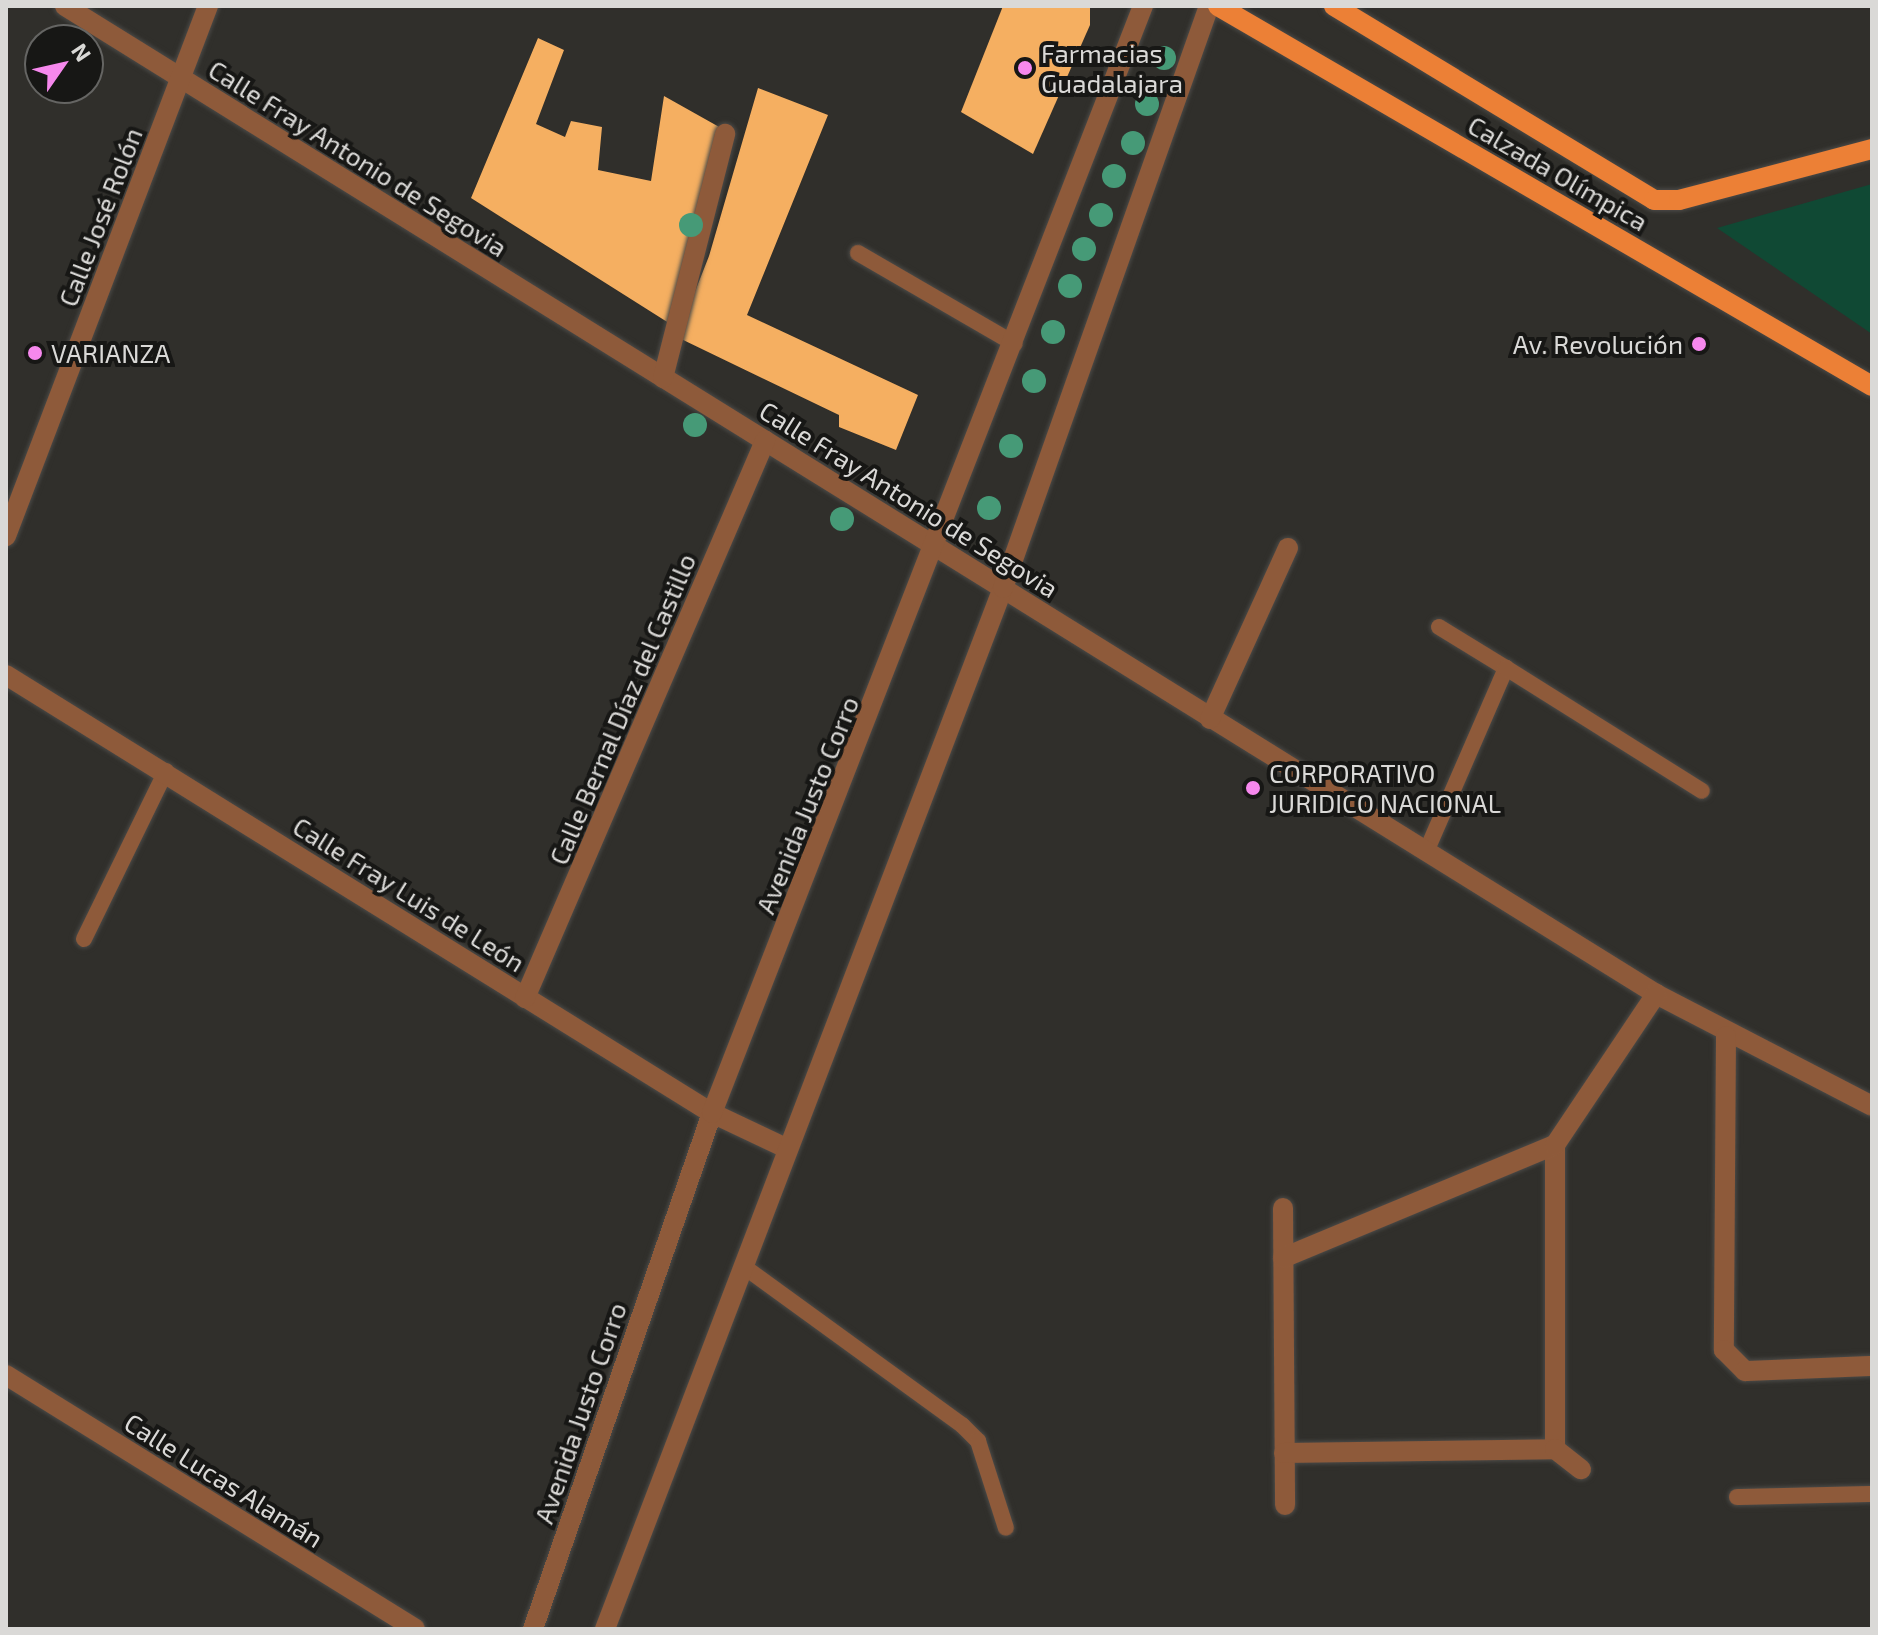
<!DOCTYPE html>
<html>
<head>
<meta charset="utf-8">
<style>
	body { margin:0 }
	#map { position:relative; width:1878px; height:1635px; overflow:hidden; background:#302f2b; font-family:"Exo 2",sans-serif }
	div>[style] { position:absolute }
	.green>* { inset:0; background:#104934 }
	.building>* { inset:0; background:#f5af61 }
	.roads { filter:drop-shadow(0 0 2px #4b4a47) drop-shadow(0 0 2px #4b4a47) }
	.lane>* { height:16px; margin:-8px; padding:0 8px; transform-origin:8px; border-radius:8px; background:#8e5a3a }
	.street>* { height:20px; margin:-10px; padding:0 10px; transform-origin:10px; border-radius:10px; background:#8e5a3a }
	.primary>* { height:20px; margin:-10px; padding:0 10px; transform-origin:10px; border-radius:10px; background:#ec8036 }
	.trees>* { width:24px; height:24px; margin:-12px; border-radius:50%; background:#469a77 }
	.dots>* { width:22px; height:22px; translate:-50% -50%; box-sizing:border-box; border:4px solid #171715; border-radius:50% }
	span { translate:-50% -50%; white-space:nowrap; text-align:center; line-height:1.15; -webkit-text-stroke:8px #171715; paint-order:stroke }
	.poi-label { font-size:26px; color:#dad9d7 }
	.left { translate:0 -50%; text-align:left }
	.right { translate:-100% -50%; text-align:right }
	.street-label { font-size:26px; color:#dad9d7 }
	.frame { position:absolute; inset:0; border:8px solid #dad9d7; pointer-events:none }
	.north { position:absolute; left:24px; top:24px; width:80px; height:80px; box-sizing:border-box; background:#171715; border:2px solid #656563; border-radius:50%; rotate:56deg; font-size:22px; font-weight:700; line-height:32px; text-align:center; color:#dad9d7 }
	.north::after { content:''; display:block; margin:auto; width:28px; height:36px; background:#f688ed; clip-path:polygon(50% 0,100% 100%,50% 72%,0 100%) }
</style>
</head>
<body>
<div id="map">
	<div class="green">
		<div style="clip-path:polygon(1872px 184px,1872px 334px,1717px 228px)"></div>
	</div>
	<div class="building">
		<div style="clip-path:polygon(1003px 6px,1090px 6px,1090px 25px,1033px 154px,961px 112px)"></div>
		<div style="clip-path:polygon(538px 38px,564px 50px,536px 124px,565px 137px,571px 121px,602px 127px,598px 170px,651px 181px,664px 96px,721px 128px,672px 325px,471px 198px)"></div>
		<div style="clip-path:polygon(758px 88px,828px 115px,747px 315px,918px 395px,896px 450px,839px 427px,839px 415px,677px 337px,709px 256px)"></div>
	</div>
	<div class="roads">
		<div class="lane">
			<div style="left:858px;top:253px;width:181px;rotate:30.1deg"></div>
			<div style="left:1439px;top:627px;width:79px;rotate:31.5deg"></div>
			<div style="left:1426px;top:852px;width:201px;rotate:-66.5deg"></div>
			<div style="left:1506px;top:668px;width:231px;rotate:32.1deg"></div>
			<div style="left:84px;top:939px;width:187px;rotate:-64deg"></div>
			<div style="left:743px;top:1266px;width:271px;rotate:36deg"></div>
			<div style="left:962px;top:1425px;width:23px;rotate:45deg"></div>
			<div style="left:978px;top:1441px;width:91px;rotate:72.2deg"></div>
			<div style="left:1737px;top:1497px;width:135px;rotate:-1.3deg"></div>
		</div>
		<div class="street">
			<div style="left:65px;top:6px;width:1873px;rotate:31.84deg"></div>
			<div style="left:1656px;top:994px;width:243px;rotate:27.4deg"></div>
			<div style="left:663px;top:378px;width:252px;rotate:-75.7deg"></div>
			<div style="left:6px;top:536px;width:567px;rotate:-69.14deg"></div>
			<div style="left:6px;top:675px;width:831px;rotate:31.82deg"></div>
			<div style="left:712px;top:1113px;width:84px;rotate:25.3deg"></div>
			<div style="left:1210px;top:719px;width:188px;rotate:-65.5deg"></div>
			<div style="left:525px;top:998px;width:607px;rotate:-66.69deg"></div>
			<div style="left:1726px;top:1036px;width:314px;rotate:90.4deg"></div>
			<div style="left:1724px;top:1350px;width:30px;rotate:45deg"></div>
			<div style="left:1745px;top:1371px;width:127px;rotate:-2.3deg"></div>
			<div style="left:1555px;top:1145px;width:304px;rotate:90deg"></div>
			<div style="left:1283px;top:1208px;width:297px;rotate:89.6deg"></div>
			<div style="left:1283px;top:1258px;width:295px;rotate:-22.6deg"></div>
			<div style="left:1555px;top:1145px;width:182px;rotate:-56.2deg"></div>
			<div style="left:6px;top:1375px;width:481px;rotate:31.8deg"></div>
			<div style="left:1284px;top:1453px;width:271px;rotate:-0.8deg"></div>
			<div style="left:1555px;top:1449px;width:33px;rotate:38deg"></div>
			<div style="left:533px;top:1629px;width:546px;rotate:-70.87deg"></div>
			<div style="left:712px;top:1113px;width:1188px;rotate:-68.73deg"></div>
			<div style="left:605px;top:1629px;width:1114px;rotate:-69.08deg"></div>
			<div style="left:1003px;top:588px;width:617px;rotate:-70.51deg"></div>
		</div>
		<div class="primary">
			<div style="left:1218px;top:6px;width:756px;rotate:30.16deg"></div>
			<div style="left:1334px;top:6px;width:374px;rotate:31.2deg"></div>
			<div style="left:1654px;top:200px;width:25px"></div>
			<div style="left:1679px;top:200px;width:200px;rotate:-14.8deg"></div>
		</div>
	</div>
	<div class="trees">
		<div style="left:1164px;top:58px"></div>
		<div style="left:1147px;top:104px"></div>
		<div style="left:1133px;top:143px"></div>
		<div style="left:1114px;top:176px"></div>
		<div style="left:1101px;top:215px"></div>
		<div style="left:691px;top:225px"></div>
		<div style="left:1084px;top:249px"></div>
		<div style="left:1070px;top:286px"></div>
		<div style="left:1053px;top:332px"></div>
		<div style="left:1034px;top:381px"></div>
		<div style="left:695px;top:425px"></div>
		<div style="left:1011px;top:446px"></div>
		<div style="left:989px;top:508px"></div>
		<div style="left:842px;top:519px"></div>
	</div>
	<div class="dots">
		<div style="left:1025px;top:68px;background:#f688ed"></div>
		<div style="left:1699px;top:344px;background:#f688ed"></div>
		<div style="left:35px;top:353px;background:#f688ed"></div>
		<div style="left:1253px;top:788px;background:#f688ed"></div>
	</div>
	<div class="poi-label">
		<span class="left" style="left:1041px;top:68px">Farmacias<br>Guadalajara</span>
		<span class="right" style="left:1683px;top:344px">Av. Revolución</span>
		<span class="left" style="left:51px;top:353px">VARIANZA</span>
		<span class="left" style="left:1269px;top:788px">CORPORATIVO<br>JURIDICO NACIONAL</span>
	</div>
	<div class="street-label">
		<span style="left:358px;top:158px;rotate:32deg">Calle Fray Antonio de Segovia</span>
		<span style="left:1558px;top:173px;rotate:30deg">Calzada Olímpica</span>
		<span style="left:100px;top:217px;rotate:-69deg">Calle José Rolón</span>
		<span style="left:909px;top:499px;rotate:32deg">Calle Fray Antonio de Segovia</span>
		<span style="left:622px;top:709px;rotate:-67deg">Calle Bernal Díaz del Castillo</span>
		<span style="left:807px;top:805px;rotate:-68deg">Avenida Justo Corro</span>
		<span style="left:409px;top:894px;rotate:32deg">Calle Fray Luis de León</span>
		<span style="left:580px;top:1413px;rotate:-71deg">Avenida Justo Corro</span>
		<span style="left:224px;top:1480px;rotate:32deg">Calle Lucas Alamán</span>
	</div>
	<div class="frame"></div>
	<div class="north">N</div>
</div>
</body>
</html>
